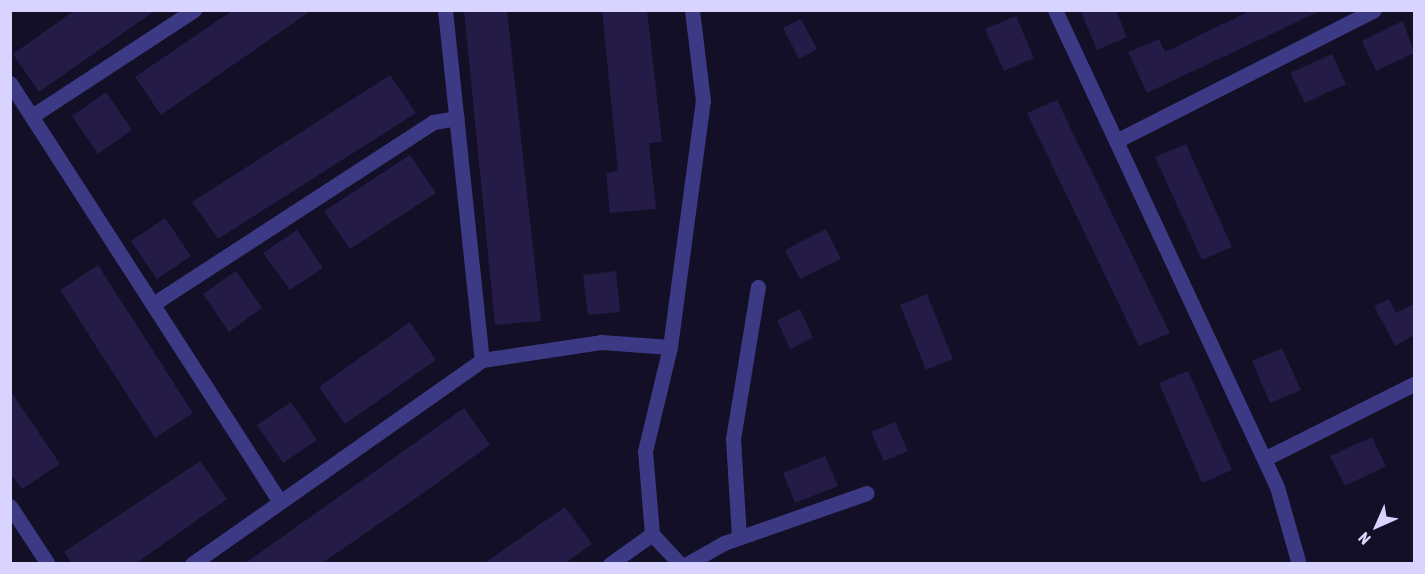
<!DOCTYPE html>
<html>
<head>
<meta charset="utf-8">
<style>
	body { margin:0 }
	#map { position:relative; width:1425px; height:574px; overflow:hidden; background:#130f26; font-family:"Asap Condensed",sans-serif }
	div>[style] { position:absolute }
	.building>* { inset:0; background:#241b47 }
	.minor>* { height:15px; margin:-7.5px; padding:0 7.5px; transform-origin:7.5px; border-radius:7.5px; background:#3d3a85 }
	span { translate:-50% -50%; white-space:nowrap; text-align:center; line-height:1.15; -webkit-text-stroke:4.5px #130f26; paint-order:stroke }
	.frame { position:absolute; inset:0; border:12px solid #d9d4ff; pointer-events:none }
	.north { position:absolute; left:1347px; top:496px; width:60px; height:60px; -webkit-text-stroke:4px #130f26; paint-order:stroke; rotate:225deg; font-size:16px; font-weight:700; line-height:24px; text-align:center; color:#d9d4ff }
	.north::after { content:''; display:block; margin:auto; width:21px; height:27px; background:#d9d4ff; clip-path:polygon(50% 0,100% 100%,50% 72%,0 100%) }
</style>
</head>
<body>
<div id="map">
	<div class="building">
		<div style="clip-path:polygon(75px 10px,156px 10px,39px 92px,13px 54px)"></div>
		<div style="clip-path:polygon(233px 10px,312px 10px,161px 115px,135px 77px)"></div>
		<div style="clip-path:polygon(464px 10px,507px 10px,541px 321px,495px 325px)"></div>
		<div style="clip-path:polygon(602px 10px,647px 10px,662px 142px,649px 143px,656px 209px,610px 213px,606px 173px,618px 171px)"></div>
		<div style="clip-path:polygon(1080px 10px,1116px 10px,1127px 37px,1097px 50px)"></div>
		<div style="clip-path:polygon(1252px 10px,1322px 10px,1147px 93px,1128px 52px,1159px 39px,1165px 52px)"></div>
		<div style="clip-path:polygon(1016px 16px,1034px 58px,1004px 71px,985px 29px)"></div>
		<div style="clip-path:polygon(801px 19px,817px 49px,799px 59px,783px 28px)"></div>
		<div style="clip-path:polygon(1403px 21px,1414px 53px,1376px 71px,1362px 41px)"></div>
		<div style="clip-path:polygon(1332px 54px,1346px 84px,1305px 103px,1290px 73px)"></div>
		<div style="clip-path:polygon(390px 75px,416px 113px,218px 239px,192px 202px)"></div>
		<div style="clip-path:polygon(106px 92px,132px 130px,98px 154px,72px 116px)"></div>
		<div style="clip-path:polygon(1057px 100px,1170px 333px,1139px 346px,1027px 113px)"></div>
		<div style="clip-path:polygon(1186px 144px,1232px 247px,1202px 260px,1155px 157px)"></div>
		<div style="clip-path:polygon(410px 155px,436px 193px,350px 249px,324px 211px)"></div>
		<div style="clip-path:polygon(165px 218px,191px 256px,157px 279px,131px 241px)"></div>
		<div style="clip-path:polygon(826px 229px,841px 259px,800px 279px,785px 250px)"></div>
		<div style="clip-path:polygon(297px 230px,323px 268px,290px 290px,263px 253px)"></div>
		<div style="clip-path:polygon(98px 265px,193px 413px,155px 438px,60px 290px)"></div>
		<div style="clip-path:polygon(236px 271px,262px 308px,229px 332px,203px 294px)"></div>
		<div style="clip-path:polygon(616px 271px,620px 312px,588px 315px,583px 275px)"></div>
		<div style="clip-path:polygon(927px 294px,953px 359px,926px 370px,900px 305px)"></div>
		<div style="clip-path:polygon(1389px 299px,1396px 313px,1414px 304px,1414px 335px,1395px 346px,1374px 306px)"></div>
		<div style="clip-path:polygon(800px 309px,813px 338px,790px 349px,777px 320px)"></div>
		<div style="clip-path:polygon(410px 322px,436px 360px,345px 424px,319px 387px)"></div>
		<div style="clip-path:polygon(1282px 348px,1301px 390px,1270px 403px,1252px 361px)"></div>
		<div style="clip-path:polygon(1188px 371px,1232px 470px,1202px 483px,1159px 383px)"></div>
		<div style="clip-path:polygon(10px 390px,60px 464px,22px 489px,10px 473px)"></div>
		<div style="clip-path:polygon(291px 402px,317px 440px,283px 463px,257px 425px)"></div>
		<div style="clip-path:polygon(464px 408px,490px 445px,409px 503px,321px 564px,244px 564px)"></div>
		<div style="clip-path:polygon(895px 422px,908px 451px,884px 461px,871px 432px)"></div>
		<div style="clip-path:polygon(1372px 437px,1386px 466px,1345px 486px,1330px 456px)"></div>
		<div style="clip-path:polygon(825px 456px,838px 486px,795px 503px,783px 473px)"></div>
		<div style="clip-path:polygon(200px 461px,227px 499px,135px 564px,72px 564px,64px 552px)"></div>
		<div style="clip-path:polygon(565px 507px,592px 544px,564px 564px,483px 564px)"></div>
	</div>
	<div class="minor">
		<div style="left:445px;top:10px;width:352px;rotate:84deg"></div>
		<div style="left:1055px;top:10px;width:526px;rotate:65.04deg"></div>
		<div style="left:1277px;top:487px;width:80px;rotate:74.1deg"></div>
		<div style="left:10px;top:83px;width:498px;rotate:57.2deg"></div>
		<div style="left:32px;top:116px;width:194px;rotate:-33.2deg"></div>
		<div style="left:1116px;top:141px;width:289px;rotate:-26.9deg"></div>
		<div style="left:153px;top:304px;width:334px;rotate:-33deg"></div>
		<div style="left:433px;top:122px;width:24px;rotate:-9deg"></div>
		<div style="left:1264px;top:459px;width:168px;rotate:-26.6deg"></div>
		<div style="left:10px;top:506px;width:69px;rotate:56.8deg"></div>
		<div style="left:739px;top:537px;width:98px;rotate:-93.5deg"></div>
		<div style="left:733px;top:439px;width:154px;rotate:-80.7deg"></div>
		<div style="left:192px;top:564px;width:355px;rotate:-35.1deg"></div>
		<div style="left:482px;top:360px;width:120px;rotate:-8.6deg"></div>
		<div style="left:601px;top:342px;width:69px;rotate:4.1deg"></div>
		<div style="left:610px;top:564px;width:52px;rotate:-35.5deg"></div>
		<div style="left:680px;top:564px;width:41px;rotate:-133deg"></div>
		<div style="left:652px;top:534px;width:83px;rotate:-94.8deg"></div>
		<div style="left:645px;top:451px;width:107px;rotate:-76.5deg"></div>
		<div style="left:670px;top:347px;width:248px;rotate:-82.4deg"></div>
		<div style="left:703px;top:101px;width:92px;rotate:-96.9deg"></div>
		<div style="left:687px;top:564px;width:43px;rotate:-29.6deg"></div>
		<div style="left:724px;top:543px;width:151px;rotate:-19.3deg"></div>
	</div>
	<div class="frame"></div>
	<div class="north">N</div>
</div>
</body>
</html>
